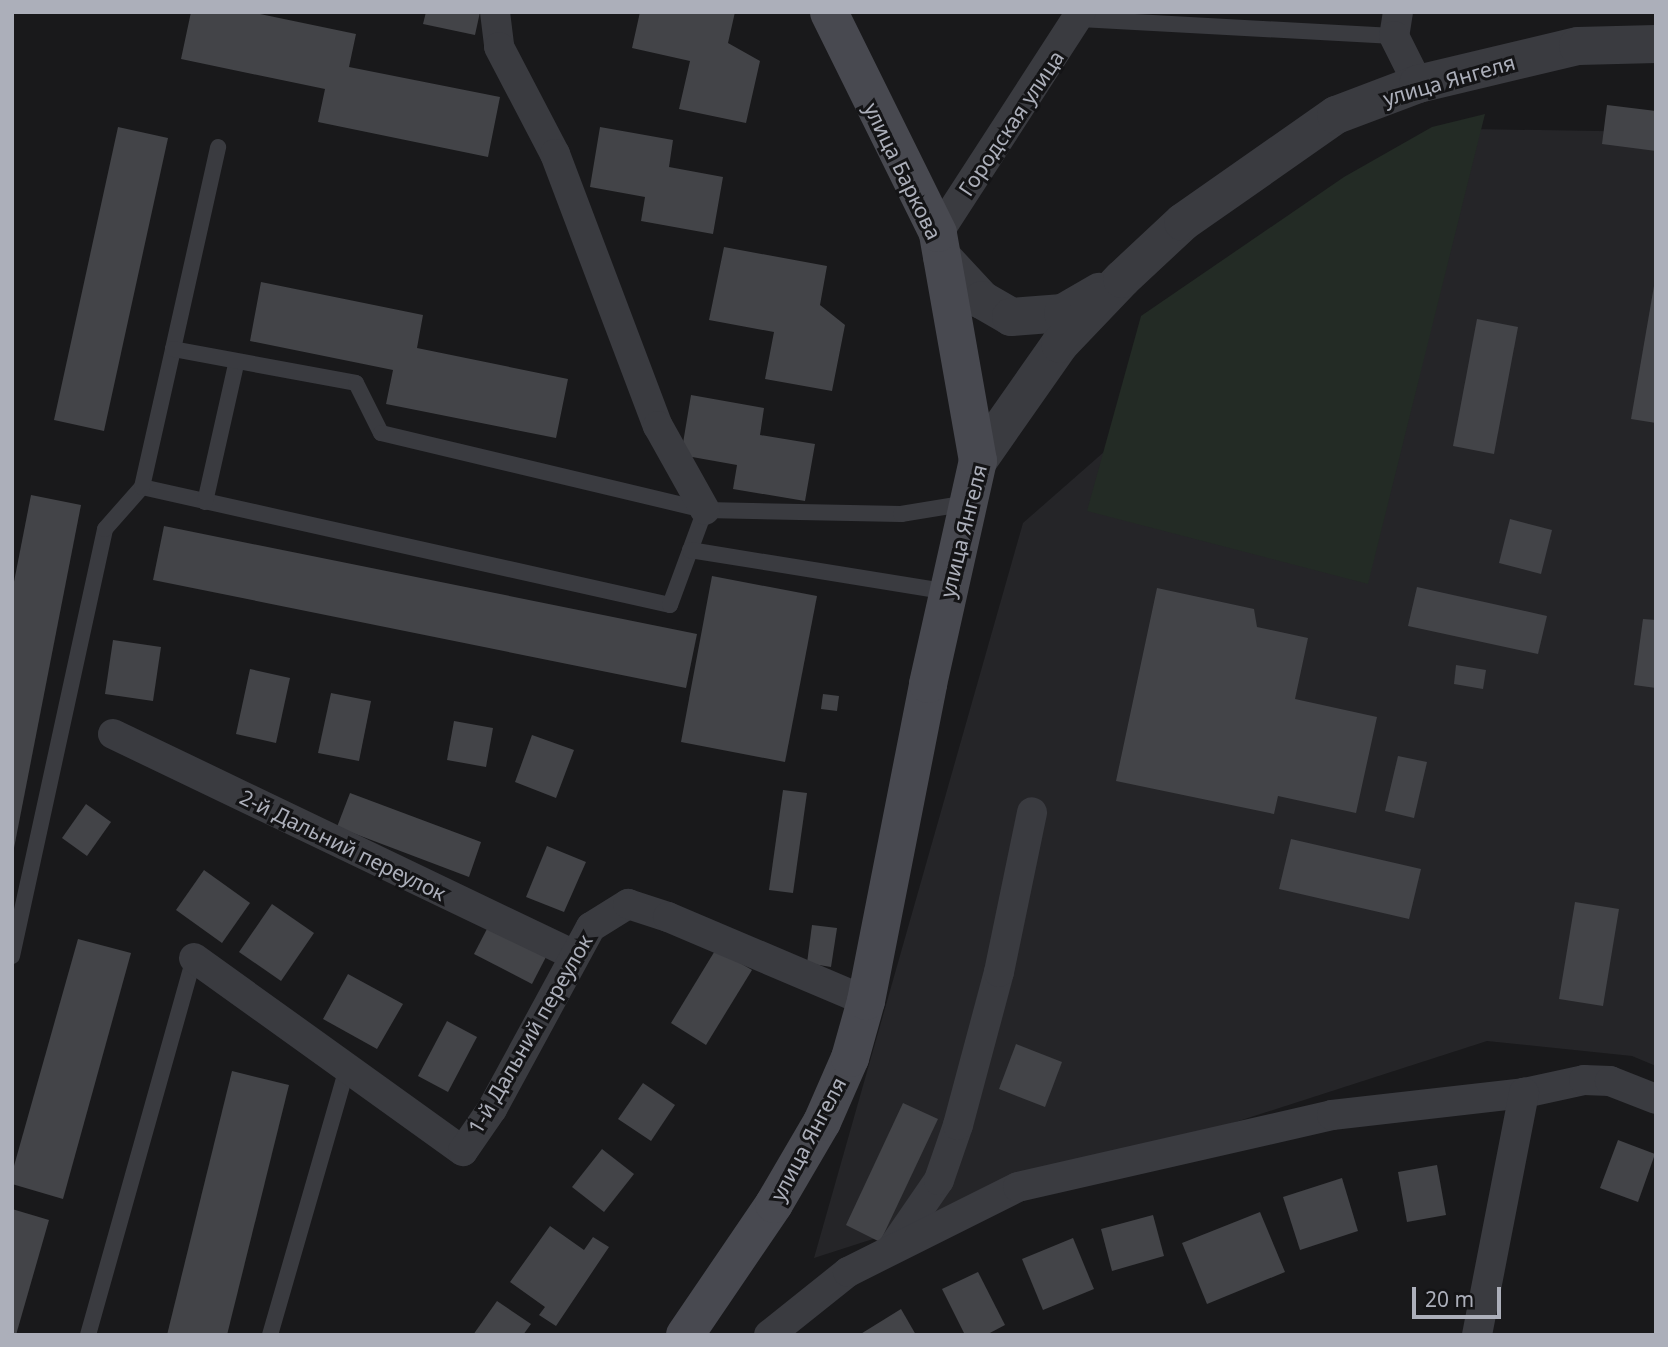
<!DOCTYPE html>
<html>
<head>
<meta charset="utf-8">
<style>
	body { margin:0 }
	#map { position:relative; width:1668px; height:1347px; overflow:hidden; background:#19191b; font-family:"Noto Sans",sans-serif }
	div>[style] { position:absolute }
	.built>* { inset:0; background:#252528 }
	.green>* { inset:0; background:#232b25 }
	.building>* { inset:0; background:#434448 }
	.service>* { height:16px; margin:-8px; padding:0 8px; transform-origin:8px; border-radius:8px; background:#3a3b40 }
	.minor>* { height:30px; margin:-15px; padding:0 15px; transform-origin:15px; border-radius:15px; background:#3a3b40 }
	.tertiary>* { height:38px; margin:-19px; padding:0 19px; transform-origin:19px; border-radius:19px; background:#3a3b40 }
	.secondary>* { height:38px; margin:-19px; padding:0 19px; transform-origin:19px; border-radius:19px; background:#484950 }
	span { translate:-50% -50%; white-space:nowrap; text-align:center; line-height:1.15; -webkit-text-stroke:6px #141416; paint-order:stroke }
	.street-label { font-size:21px; color:#acafba }
	.frame { position:absolute; inset:0; border:14px solid #acafba; pointer-events:none }
	.scale { position:absolute; left:1412px; top:1287px; width:89px; height:32px; box-sizing:border-box; border:4px solid #acafba; border-top:0; padding-left:9px; font-size:21px; line-height:24px; white-space:nowrap; color:#acafba; -webkit-text-stroke:5px #141416; paint-order:stroke }
</style>
</head>
<body>
<div id="map">
	<div class="built">
		<div style="clip-path:polygon(1472px 129px,1656px 132px,1656px 1066px,1632px 1056px,1487px 1041px,814px 1258px,1023px 523px)"></div>
	</div>
	<div class="green">
		<div style="clip-path:polygon(1485px 114px,1368px 584px,1087px 511px,1141px 316px,1344px 177px,1432px 127px)"></div>
	</div>
	<div class="building">
		<div style="clip-path:polygon(191px 12px,250px 12px,356px 34px,349px 67px,500px 97px,488px 157px,318px 122px,325px 89px,181px 59px)"></div>
		<div style="clip-path:polygon(426px 12px,480px 12px,475px 35px,423px 24px)"></div>
		<div style="clip-path:polygon(640px 12px,735px 12px,728px 43px,760px 61px,746px 123px,679px 109px,690px 61px,632px 48px)"></div>
		<div style="clip-path:polygon(1607px 105px,1656px 111px,1656px 151px,1602px 144px)"></div>
		<div style="clip-path:polygon(118px 127px,168px 138px,104px 431px,54px 420px)"></div>
		<div style="clip-path:polygon(600px 127px,673px 140px,669px 167px,723px 177px,713px 234px,641px 221px,645px 197px,590px 187px)"></div>
		<div style="clip-path:polygon(724px 247px,827px 266px,820px 305px,845px 325px,832px 391px,765px 379px,774px 332px,709px 320px)"></div>
		<div style="clip-path:polygon(261px 282px,423px 315px,417px 348px,568px 379px,556px 438px,386px 404px,393px 370px,250px 341px)"></div>
		<div style="clip-path:polygon(1654px 286px,1656px 286px,1656px 423px,1631px 419px)"></div>
		<div style="clip-path:polygon(1477px 319px,1518px 327px,1494px 454px,1453px 446px)"></div>
		<div style="clip-path:polygon(691px 395px,764px 408px,760px 435px,815px 444px,805px 501px,733px 489px,737px 465px,681px 455px)"></div>
		<div style="clip-path:polygon(31px 495px,81px 505px,14px 848px,12px 592px)"></div>
		<div style="clip-path:polygon(1510px 519px,1552px 530px,1541px 574px,1499px 563px)"></div>
		<div style="clip-path:polygon(164px 526px,697px 634px,686px 688px,153px 580px)"></div>
		<div style="clip-path:polygon(712px 576px,817px 596px,785px 762px,681px 742px)"></div>
		<div style="clip-path:polygon(1417px 587px,1547px 616px,1538px 654px,1408px 626px)"></div>
		<div style="clip-path:polygon(1157px 588px,1254px 609px,1257px 627px,1308px 638px,1295px 699px,1377px 717px,1356px 813px,1278px 796px,1274px 814px,1116px 781px)"></div>
		<div style="clip-path:polygon(1643px 619px,1656px 620px,1656px 688px,1634px 685px)"></div>
		<div style="clip-path:polygon(113px 640px,161px 647px,153px 701px,105px 694px)"></div>
		<div style="clip-path:polygon(1456px 665px,1486px 670px,1483px 689px,1454px 684px)"></div>
		<div style="clip-path:polygon(250px 669px,290px 678px,276px 743px,236px 734px)"></div>
		<div style="clip-path:polygon(331px 693px,371px 701px,359px 761px,318px 753px)"></div>
		<div style="clip-path:polygon(823px 694px,839px 696px,837px 711px,821px 709px)"></div>
		<div style="clip-path:polygon(454px 721px,493px 728px,486px 767px,447px 760px)"></div>
		<div style="clip-path:polygon(532px 735px,574px 750px,556px 798px,515px 782px)"></div>
		<div style="clip-path:polygon(1398px 756px,1427px 762px,1414px 818px,1385px 811px)"></div>
		<div style="clip-path:polygon(783px 790px,807px 793px,793px 893px,769px 890px)"></div>
		<div style="clip-path:polygon(350px 793px,481px 842px,469px 877px,337px 827px)"></div>
		<div style="clip-path:polygon(86px 804px,111px 822px,87px 856px,62px 838px)"></div>
		<div style="clip-path:polygon(1291px 839px,1421px 869px,1409px 919px,1279px 889px)"></div>
		<div style="clip-path:polygon(547px 846px,586px 862px,564px 912px,526px 897px)"></div>
		<div style="clip-path:polygon(204px 870px,250px 903px,222px 943px,176px 910px)"></div>
		<div style="clip-path:polygon(1575px 902px,1619px 909px,1603px 1006px,1559px 999px)"></div>
		<div style="clip-path:polygon(272px 904px,314px 933px,281px 981px,239px 952px)"></div>
		<div style="clip-path:polygon(489px 925px,547px 955px,532px 984px,474px 954px)"></div>
		<div style="clip-path:polygon(812px 925px,837px 928px,831px 967px,807px 963px)"></div>
		<div style="clip-path:polygon(78px 939px,131px 953px,63px 1199px,12px 1184px,12px 1173px)"></div>
		<div style="clip-path:polygon(716px 949px,752px 970px,706px 1045px,671px 1023px)"></div>
		<div style="clip-path:polygon(348px 974px,403px 1004px,377px 1049px,323px 1019px)"></div>
		<div style="clip-path:polygon(447px 1021px,477px 1037px,448px 1092px,418px 1076px)"></div>
		<div style="clip-path:polygon(1016px 1044px,1062px 1062px,1045px 1107px,999px 1089px)"></div>
		<div style="clip-path:polygon(232px 1071px,289px 1085px,227px 1335px,167px 1335px)"></div>
		<div style="clip-path:polygon(643px 1083px,675px 1105px,651px 1141px,618px 1119px)"></div>
		<div style="clip-path:polygon(903px 1103px,938px 1119px,880px 1242px,846px 1225px)"></div>
		<div style="clip-path:polygon(1618px 1140px,1655px 1154px,1638px 1202px,1600px 1188px)"></div>
		<div style="clip-path:polygon(602px 1149px,634px 1174px,604px 1212px,572px 1187px)"></div>
		<div style="clip-path:polygon(1437px 1165px,1446px 1215px,1407px 1222px,1398px 1172px)"></div>
		<div style="clip-path:polygon(1342px 1178px,1358px 1231px,1300px 1250px,1283px 1197px)"></div>
		<div style="clip-path:polygon(12px 1209px,49px 1220px,16px 1335px,12px 1335px)"></div>
		<div style="clip-path:polygon(1260px 1212px,1285px 1272px,1207px 1304px,1182px 1243px)"></div>
		<div style="clip-path:polygon(1153px 1215px,1164px 1256px,1112px 1271px,1101px 1229px)"></div>
		<div style="clip-path:polygon(550px 1226px,584px 1250px,593px 1237px,609px 1247px,556px 1326px,539px 1315px,545px 1307px,510px 1282px)"></div>
		<div style="clip-path:polygon(1073px 1238px,1094px 1289px,1043px 1310px,1022px 1259px)"></div>
		<div style="clip-path:polygon(978px 1272px,1005px 1325px,986px 1335px,965px 1335px,942px 1289px)"></div>
		<div style="clip-path:polygon(497px 1301px,531px 1324px,523px 1335px,473px 1335px)"></div>
		<div style="clip-path:polygon(901px 1309px,916px 1335px,859px 1335px)"></div>
	</div>
	<div class="service">
		<div style="left:1080px;top:19px;width:314px;rotate:3.1deg"></div>
		<div style="left:173px;top:349px;width:207px;rotate:-77.4deg"></div>
		<div style="left:142px;top:487px;width:541px;rotate:12.6deg"></div>
		<div style="left:670px;top:605px;width:101px;rotate:-69.8deg"></div>
		<div style="left:705px;top:510px;width:196px;rotate:1.2deg"></div>
		<div style="left:901px;top:514px;width:68px;rotate:-9.3deg"></div>
		<div style="left:205px;top:502px;width:141px;rotate:-77.3deg"></div>
		<div style="left:690px;top:550px;width:261px;rotate:9.2deg"></div>
		<div style="left:12px;top:956px;width:437px;rotate:-77.7deg"></div>
		<div style="left:105px;top:529px;width:56px;rotate:-48.6deg"></div>
		<div style="left:142px;top:487px;width:141px;rotate:-77.3deg"></div>
		<div style="left:173px;top:349px;width:186px;rotate:10.5deg"></div>
		<div style="left:356px;top:383px;width:56px;rotate:63.4deg"></div>
		<div style="left:381px;top:433px;width:333px;rotate:13.4deg"></div>
		<div style="left:88px;top:1335px;width:392px;rotate:-74.3deg"></div>
		<div style="left:270px;top:1335px;width:281px;rotate:-73.9deg"></div>
	</div>
	<div class="minor">
		<div style="left:495px;top:12px;width:35px;rotate:83deg"></div>
		<div style="left:499px;top:47px;width:121px;rotate:62.4deg"></div>
		<div style="left:555px;top:154px;width:291px;rotate:69.3deg"></div>
		<div style="left:658px;top:426px;width:96px;rotate:60.8deg"></div>
		<div style="left:1398px;top:12px;width:24px;rotate:99deg"></div>
		<div style="left:1394px;top:36px;width:54px;rotate:63.4deg"></div>
		<div style="left:938px;top:233px;width:263px;rotate:-57.1deg"></div>
		<div style="left:113px;top:734px;width:511px;rotate:25.61deg"></div>
		<div style="left:194px;top:958px;width:331px;rotate:35.7deg"></div>
		<div style="left:463px;top:1151px;width:51px;rotate:-55.4deg"></div>
		<div style="left:492px;top:1109px;width:207px;rotate:-61.5deg"></div>
		<div style="left:591px;top:927px;width:44px;rotate:-31.9deg"></div>
		<div style="left:628px;top:904px;width:42px;rotate:18deg"></div>
		<div style="left:668px;top:917px;width:215px;rotate:23deg"></div>
		<div style="left:893px;top:1247px;width:81px;rotate:-55.5deg"></div>
		<div style="left:939px;top:1180px;width:58px;rotate:-70.9deg"></div>
		<div style="left:958px;top:1125px;width:158px;rotate:-75deg"></div>
		<div style="left:999px;top:972px;width:163px;rotate:-78.3deg"></div>
		<div style="left:769px;top:1335px;width:101px;rotate:-38.6deg"></div>
		<div style="left:848px;top:1272px;width:190px;rotate:-26.6deg"></div>
		<div style="left:1018px;top:1187px;width:322px;rotate:-12.9deg"></div>
		<div style="left:1332px;top:1115px;width:193px;rotate:-6.5deg"></div>
		<div style="left:1524px;top:1093px;width:61px;rotate:-12.2deg"></div>
		<div style="left:1584px;top:1080px;width:26px;rotate:2deg"></div>
		<div style="left:1610px;top:1081px;width:49px;rotate:21.4deg"></div>
		<div style="left:1477px;top:1335px;width:247px;rotate:-79deg"></div>
	</div>
	<div class="tertiary">
		<div style="left:942px;top:257px;width:59px;rotate:47.1deg"></div>
		<div style="left:982px;top:300px;width:34px;rotate:30deg"></div>
		<div style="left:1011px;top:317px;width:52px;rotate:-4.4deg"></div>
		<div style="left:1063px;top:313px;width:42px;rotate:-30.3deg"></div>
		<div style="left:978px;top:461px;width:143px;rotate:-55deg"></div>
		<div style="left:1060px;top:344px;width:90px;rotate:-46.4deg"></div>
		<div style="left:1122px;top:279px;width:83px;rotate:-43.1deg"></div>
		<div style="left:1183px;top:222px;width:187px;rotate:-35deg"></div>
		<div style="left:1336px;top:115px;width:88px;rotate:-20.7deg"></div>
		<div style="left:1418px;top:84px;width:164px;rotate:-13.4deg"></div>
		<div style="left:1578px;top:46px;width:78px;rotate:-1.5deg"></div>
	</div>
	<div class="secondary">
		<div style="left:685px;top:1335px;width:158px;rotate:-55.8deg"></div>
		<div style="left:774px;top:1204px;width:95px;rotate:-59.7deg"></div>
		<div style="left:822px;top:1122px;width:70px;rotate:-66.4deg"></div>
		<div style="left:850px;top:1058px;width:59px;rotate:-74.3deg"></div>
		<div style="left:866px;top:1001px;width:323px;rotate:-78.9deg"></div>
		<div style="left:928px;top:684px;width:229px;rotate:-77.4deg"></div>
		<div style="left:978px;top:461px;width:231px;rotate:-100deg"></div>
		<div style="left:938px;top:233px;width:246px;rotate:-116.3deg"></div>
	</div>
	<div class="street-label">
		<span style="left:1449px;top:80px;rotate:-16deg">улица Янгеля</span>
		<span style="left:1011px;top:123px;rotate:-56deg">Городская улица</span>
		<span style="left:903px;top:171px;rotate:64deg">улица Баркова</span>
		<span style="left:963px;top:531px;rotate:-76deg">улица Янгеля</span>
		<span style="left:343px;top:845px;rotate:26deg">2-й Дальний переулок</span>
		<span style="left:530px;top:1034px;rotate:-60deg">1-й Дальний переулок</span>
		<span style="left:808px;top:1139px;rotate:-62deg">улица Янгеля</span>
	</div>
	<div class="frame"></div>
	<div class="scale">20 m</div>
</div>
</body>
</html>
